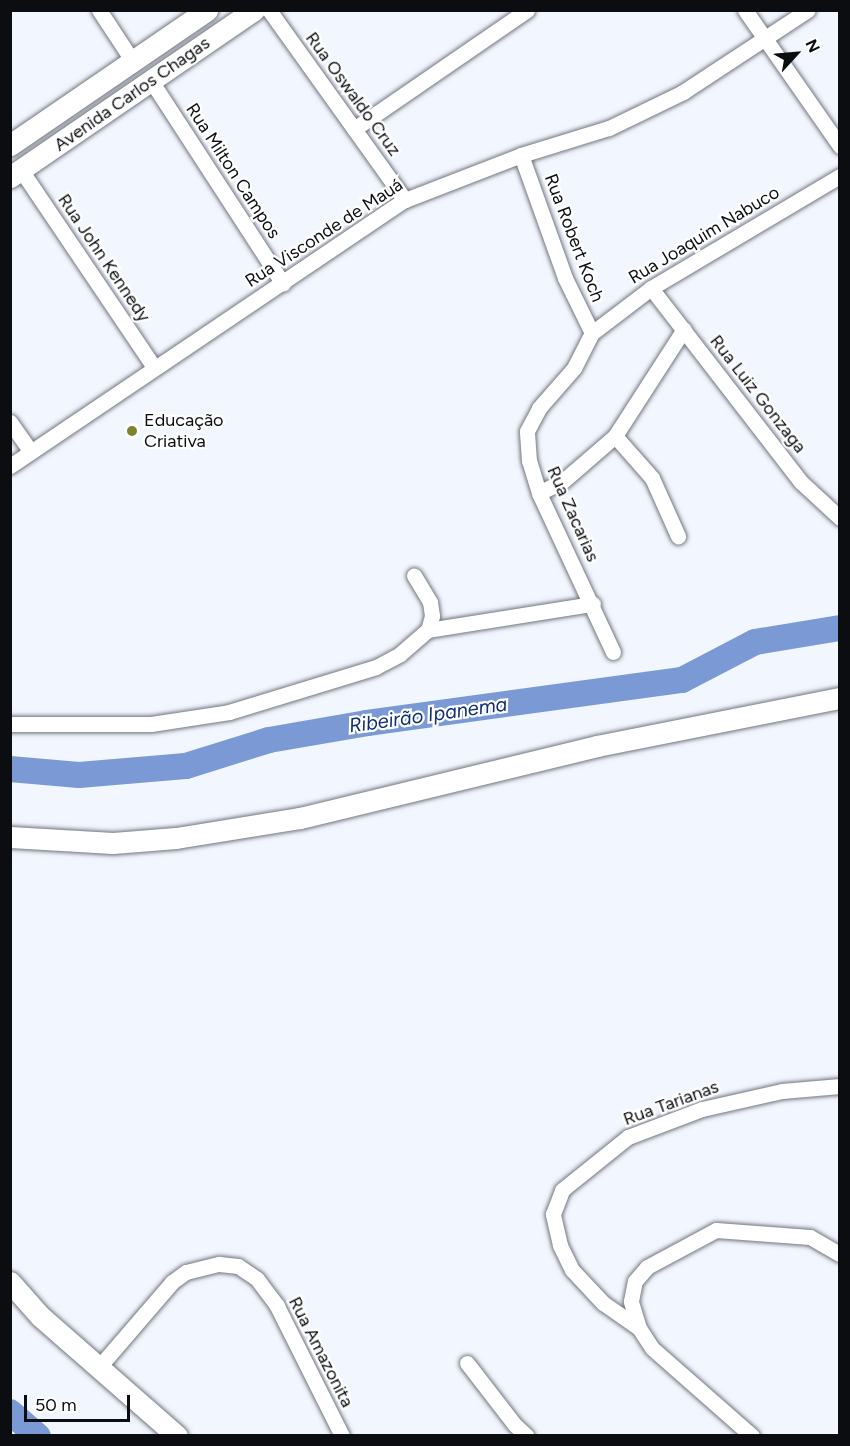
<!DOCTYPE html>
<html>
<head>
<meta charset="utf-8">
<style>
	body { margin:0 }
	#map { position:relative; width:850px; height:1446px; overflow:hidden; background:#f2f7ff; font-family:Figtree,sans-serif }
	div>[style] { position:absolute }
	.river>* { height:26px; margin:-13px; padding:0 13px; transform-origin:13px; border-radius:13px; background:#7b9ad5 }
	.roads { filter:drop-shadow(0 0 2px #72767f) drop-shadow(0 0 2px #72767f) }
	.minor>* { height:15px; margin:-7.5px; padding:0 7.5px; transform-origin:7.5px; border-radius:7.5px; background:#fff }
	.secondary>* { height:21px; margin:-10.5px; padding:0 10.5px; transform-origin:10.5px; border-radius:10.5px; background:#fff }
	.dots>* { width:16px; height:16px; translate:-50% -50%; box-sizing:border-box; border:3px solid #fff; border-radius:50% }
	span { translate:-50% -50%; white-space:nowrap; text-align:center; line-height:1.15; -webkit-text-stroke:4.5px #fff; paint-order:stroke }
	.street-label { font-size:18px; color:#0b0d10 }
	.poi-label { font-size:18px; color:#0b0d10 }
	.left { translate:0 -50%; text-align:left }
	.water-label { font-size:20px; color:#0f2e73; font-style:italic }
	.frame { position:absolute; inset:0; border:12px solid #0b0d10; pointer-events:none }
	.north { position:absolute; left:766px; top:24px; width:60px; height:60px; -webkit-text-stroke:4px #fff; paint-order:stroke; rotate:64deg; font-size:16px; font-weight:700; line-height:24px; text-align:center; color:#0b0d10 }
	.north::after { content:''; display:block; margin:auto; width:21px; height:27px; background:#0b0d10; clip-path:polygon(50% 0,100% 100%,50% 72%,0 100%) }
	.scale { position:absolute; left:24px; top:1395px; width:106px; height:27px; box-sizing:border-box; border:3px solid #0b0d10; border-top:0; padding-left:8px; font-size:18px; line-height:21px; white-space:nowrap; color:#0b0d10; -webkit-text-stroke:4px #fff; paint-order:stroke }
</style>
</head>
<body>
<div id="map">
	<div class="river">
		<div style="left:10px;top:769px;width:69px;rotate:5deg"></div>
		<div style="left:79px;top:775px;width:107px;rotate:-4.8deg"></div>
		<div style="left:186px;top:766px;width:87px;rotate:-17.4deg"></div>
		<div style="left:269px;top:740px;width:99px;rotate:-9.8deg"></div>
		<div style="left:367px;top:723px;width:318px;rotate:-7.8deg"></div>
		<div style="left:682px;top:680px;width:82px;rotate:-27.5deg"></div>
		<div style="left:755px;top:642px;width:86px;rotate:-9.4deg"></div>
		<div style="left:10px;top:1412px;width:37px;rotate:41deg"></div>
	</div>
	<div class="roads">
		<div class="minor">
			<div style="left:99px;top:10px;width:60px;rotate:56.6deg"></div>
			<div style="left:269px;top:10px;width:234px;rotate:54.4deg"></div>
			<div style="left:745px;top:10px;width:166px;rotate:55.1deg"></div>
			<div style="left:150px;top:79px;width:244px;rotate:57deg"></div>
			<div style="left:354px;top:129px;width:210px;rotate:-34.5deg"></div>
			<div style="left:521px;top:155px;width:131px;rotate:70.3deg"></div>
			<div style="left:565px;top:278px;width:61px;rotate:63.9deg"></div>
			<div style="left:21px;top:170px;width:238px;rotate:56deg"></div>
			<div style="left:651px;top:288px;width:245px;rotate:52.3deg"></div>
			<div style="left:801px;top:482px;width:53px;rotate:42.7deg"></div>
			<div style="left:10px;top:422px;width:35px;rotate:55deg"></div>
			<div style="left:615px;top:436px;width:56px;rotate:48.6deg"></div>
			<div style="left:652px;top:478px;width:64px;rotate:65.9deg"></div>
			<div style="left:10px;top:466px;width:476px;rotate:-34deg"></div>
			<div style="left:405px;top:200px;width:124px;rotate:-21.2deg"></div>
			<div style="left:521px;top:155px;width:92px;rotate:-17.1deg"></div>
			<div style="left:609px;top:128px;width:82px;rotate:-25.9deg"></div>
			<div style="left:683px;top:92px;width:149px;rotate:-33.3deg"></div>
			<div style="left:539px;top:493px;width:27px;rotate:-27deg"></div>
			<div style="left:563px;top:481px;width:69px;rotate:-40.9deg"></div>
			<div style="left:615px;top:436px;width:127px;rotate:-57.2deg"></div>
			<div style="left:428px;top:630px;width:167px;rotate:-9deg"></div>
			<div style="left:613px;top:652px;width:175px;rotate:-115deg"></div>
			<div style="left:539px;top:493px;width:34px;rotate:-107deg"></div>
			<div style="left:529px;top:461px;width:30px;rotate:-94deg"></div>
			<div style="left:527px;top:431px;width:26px;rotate:-62deg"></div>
			<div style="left:539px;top:408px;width:53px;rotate:-48.8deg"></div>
			<div style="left:574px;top:368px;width:39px;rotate:-63deg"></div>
			<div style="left:592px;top:333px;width:74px;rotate:-37.3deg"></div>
			<div style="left:651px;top:288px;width:220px;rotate:-30.7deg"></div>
			<div style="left:10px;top:724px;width:141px"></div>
			<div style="left:151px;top:724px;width:79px;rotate:-8.7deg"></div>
			<div style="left:229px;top:712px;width:154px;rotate:-17deg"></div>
			<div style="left:376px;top:667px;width:27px;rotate:-28deg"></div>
			<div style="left:400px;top:654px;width:37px;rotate:-41deg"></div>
			<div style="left:428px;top:630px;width:15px;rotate:-74deg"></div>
			<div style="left:432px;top:616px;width:14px;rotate:-98deg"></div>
			<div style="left:430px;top:602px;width:31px;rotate:-121deg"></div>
			<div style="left:639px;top:1328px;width:44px;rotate:-145.2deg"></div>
			<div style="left:603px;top:1303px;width:45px;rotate:-133.2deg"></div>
			<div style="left:572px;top:1270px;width:28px;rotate:-116deg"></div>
			<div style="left:560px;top:1245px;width:32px;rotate:-103deg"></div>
			<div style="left:553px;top:1214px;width:26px;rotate:-69deg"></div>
			<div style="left:562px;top:1190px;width:85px;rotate:-38.8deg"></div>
			<div style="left:628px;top:1137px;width:79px;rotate:-20.7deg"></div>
			<div style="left:702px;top:1109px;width:82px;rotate:-12.7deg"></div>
			<div style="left:782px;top:1091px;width:58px;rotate:-4.9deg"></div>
			<div style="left:467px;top:1363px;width:78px;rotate:52.3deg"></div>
			<div style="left:515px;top:1425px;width:16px;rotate:43deg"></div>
			<div style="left:99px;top:1367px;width:112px;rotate:-49.3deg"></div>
			<div style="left:172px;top:1282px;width:17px;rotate:-36deg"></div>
			<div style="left:186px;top:1272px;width:34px;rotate:-14deg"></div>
			<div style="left:219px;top:1264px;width:19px;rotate:6deg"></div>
			<div style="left:238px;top:1266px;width:23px;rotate:34deg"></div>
			<div style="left:257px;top:1279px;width:34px;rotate:53deg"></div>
			<div style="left:277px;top:1306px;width:145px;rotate:63.4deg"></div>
			<div style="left:752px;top:1436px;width:133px;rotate:-138.7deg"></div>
			<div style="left:652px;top:1348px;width:24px;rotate:-123deg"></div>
			<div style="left:639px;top:1328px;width:28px;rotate:-107deg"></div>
			<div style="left:631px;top:1301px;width:20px;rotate:-79deg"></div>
			<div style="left:635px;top:1281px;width:18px;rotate:-49deg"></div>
			<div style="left:647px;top:1267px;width:78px;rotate:-28.2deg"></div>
			<div style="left:716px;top:1230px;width:94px;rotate:4.3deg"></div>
			<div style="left:810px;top:1237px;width:34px;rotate:30deg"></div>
		</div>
		<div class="secondary">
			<div style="left:10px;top:145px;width:239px;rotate:-34.4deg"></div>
			<div style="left:10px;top:177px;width:296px;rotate:-34.4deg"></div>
			<div style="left:10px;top:837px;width:103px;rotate:3.3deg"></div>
			<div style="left:113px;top:843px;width:63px;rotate:-4.5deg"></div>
			<div style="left:176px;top:838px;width:126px;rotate:-9.2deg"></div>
			<div style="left:300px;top:818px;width:306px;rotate:-13.6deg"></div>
			<div style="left:597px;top:746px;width:248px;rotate:-11.2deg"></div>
			<div style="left:10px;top:1282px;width:45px;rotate:48.6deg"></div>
			<div style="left:40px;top:1316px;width:182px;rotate:41.2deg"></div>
		</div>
	</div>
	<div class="dots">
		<div style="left:132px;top:431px;background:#7d832f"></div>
	</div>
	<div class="street-label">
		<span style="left:132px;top:94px;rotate:-35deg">Avenida Carlos Chagas</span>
		<span style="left:353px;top:94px;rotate:54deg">Rua Oswaldo Cruz</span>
		<span style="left:233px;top:171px;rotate:57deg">Rua Milton Campos</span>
		<span style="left:324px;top:233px;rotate:-33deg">Rua Visconde de Mauá</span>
		<span style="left:704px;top:235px;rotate:-31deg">Rua Joaquim Nabuco</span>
		<span style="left:574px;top:238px;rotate:69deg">Rua Robert Koch</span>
		<span style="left:104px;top:258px;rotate:56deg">Rua John Kennedy</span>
		<span style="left:758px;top:394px;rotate:52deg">Rua Luiz Gonzaga</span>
		<span style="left:573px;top:514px;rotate:66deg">Rua Zacarias</span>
		<span style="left:671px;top:1103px;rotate:-20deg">Rua Tarianas</span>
		<span style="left:321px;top:1352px;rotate:63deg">Rua Amazonita</span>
	</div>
	<div class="poi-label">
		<span class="left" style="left:144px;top:431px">Educação<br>Criativa</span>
	</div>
	<div class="water-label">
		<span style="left:428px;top:715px;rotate:-8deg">Ribeirão Ipanema</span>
	</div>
	<div class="frame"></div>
	<div class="north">N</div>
	<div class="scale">50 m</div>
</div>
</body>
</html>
